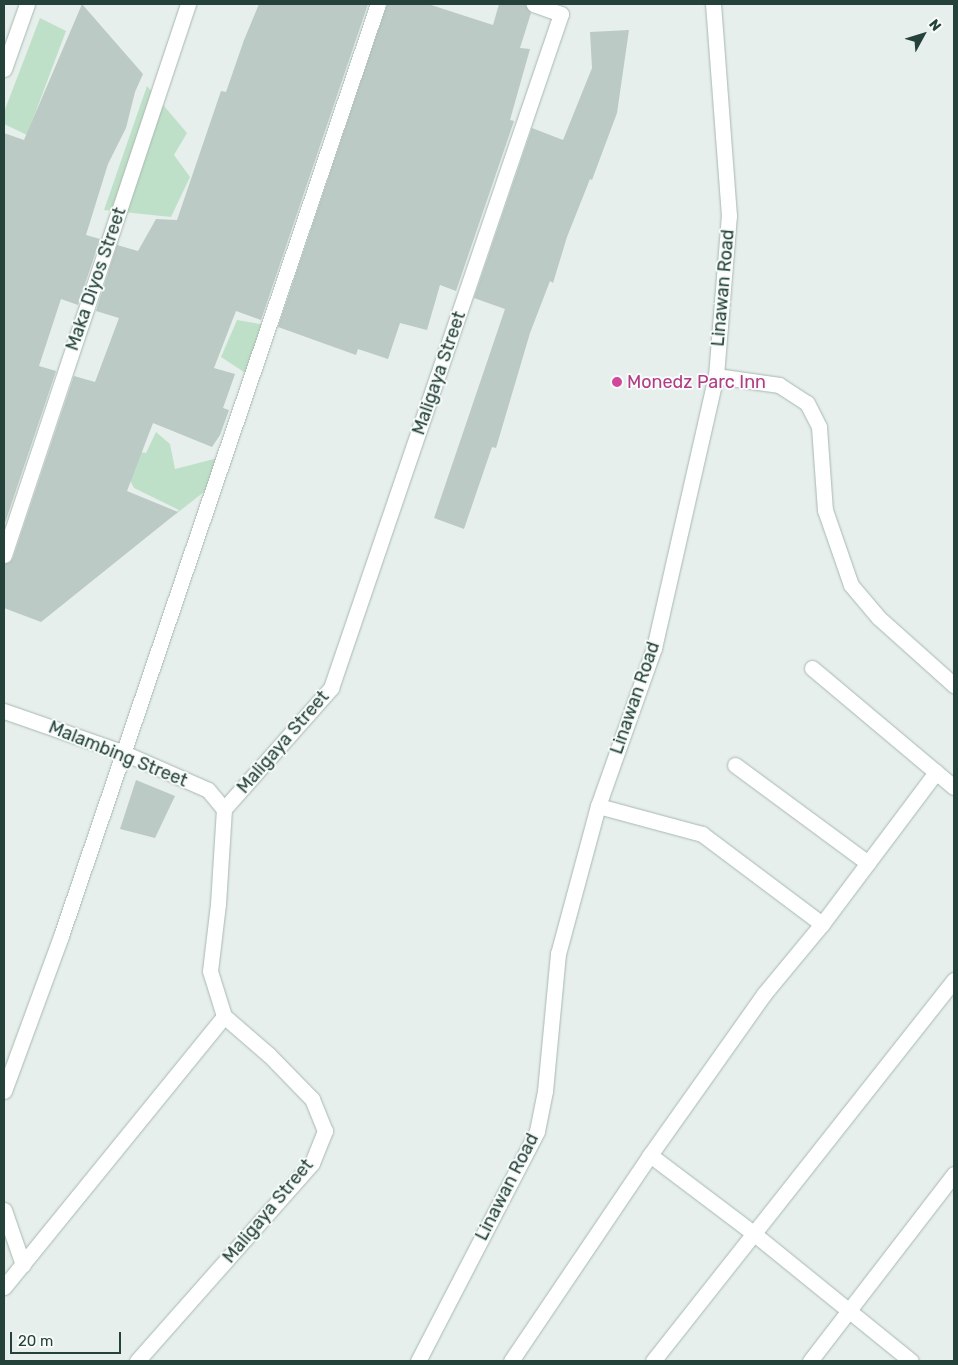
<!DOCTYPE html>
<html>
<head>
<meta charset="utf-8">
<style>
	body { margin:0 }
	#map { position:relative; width:958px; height:1365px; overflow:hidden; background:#e6efeb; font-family:Rubik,sans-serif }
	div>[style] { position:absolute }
	.green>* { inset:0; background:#bfe0c8 }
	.building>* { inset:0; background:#bbcac4 }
	.roads { filter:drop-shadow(0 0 1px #a8b8b2) drop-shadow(0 0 1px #a8b8b2) }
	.street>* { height:15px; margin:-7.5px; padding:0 7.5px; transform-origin:7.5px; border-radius:7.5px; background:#fff }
	.secondary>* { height:15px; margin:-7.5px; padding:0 7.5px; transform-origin:7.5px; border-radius:7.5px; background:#fff }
	.dots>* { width:14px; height:14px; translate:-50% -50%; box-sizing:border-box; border:2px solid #f7fbf9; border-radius:50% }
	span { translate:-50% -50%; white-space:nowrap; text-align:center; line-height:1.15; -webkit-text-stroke:4px #f7fbf9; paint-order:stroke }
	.street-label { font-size:18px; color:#24423a }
	.hotel-label { font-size:18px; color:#b23c85 }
	.left { translate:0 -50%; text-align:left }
	.frame { position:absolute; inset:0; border:5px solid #24423a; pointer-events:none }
	.north { position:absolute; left:898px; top:10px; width:50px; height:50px; -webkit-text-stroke:4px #f7fbf9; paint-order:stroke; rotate:51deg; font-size:14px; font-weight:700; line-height:20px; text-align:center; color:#24423a }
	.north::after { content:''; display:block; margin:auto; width:18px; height:22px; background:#24423a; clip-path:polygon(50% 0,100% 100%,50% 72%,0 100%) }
	.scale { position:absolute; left:10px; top:1332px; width:111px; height:22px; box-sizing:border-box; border:2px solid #24423a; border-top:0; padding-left:6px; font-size:15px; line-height:18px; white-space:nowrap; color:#24423a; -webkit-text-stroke:4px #f7fbf9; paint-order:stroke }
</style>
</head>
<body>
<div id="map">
	<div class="green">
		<div style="clip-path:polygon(40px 18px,66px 31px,27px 135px,4px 124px,4px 112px)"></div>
		<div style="clip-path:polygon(147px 86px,187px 133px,174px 155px,190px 177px,171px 217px,104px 210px)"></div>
		<div style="clip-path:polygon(237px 320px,266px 325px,247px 374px,221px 357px)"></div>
		<div style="clip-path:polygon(156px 432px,170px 444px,175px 469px,218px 458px,209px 488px,172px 517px,179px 510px,134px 488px,124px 469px,126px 450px,146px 453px)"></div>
	</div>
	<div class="building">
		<div style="clip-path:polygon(82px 4px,143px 74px,135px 92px,126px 128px,108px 164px,86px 235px,100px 239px,78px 305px,61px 299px,39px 366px,56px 371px,4px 526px,4px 133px,24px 140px)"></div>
		<div style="clip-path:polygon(259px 4px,368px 4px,261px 320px,236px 311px,214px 368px,235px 374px,223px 408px,229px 410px,220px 435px,212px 447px,153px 423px,127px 491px,178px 512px,41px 622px,4px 608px,4px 564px,10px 562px,13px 558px,74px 376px,95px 382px,119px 318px,96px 311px,117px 245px,138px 251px,156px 219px,177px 220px,221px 91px,226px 92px,244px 40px)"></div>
		<div style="clip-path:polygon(387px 4px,428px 4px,493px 25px,499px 4px,525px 4px,531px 13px,520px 48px,530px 49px,510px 120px,514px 121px,456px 291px,440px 285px,427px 330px,400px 323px,388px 359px,358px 349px,356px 355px,278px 327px)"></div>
		<div style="clip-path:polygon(629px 30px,617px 113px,592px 180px,590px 179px,567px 237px,553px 283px,550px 281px,530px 333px,496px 448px,492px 447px,464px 529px,434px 518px,505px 309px,474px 298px,532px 128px,563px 140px,592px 68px,590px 32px)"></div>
		<div style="clip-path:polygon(136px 780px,175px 796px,155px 838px,120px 829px)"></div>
	</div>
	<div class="roads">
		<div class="street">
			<div style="left:4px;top:69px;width:69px;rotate:-70.5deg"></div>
			<div style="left:716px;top:376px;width:64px;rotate:8.1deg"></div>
			<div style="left:779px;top:385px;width:33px;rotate:33deg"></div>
			<div style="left:807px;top:403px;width:27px;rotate:63deg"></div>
			<div style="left:819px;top:427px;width:83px;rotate:85.9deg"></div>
			<div style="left:825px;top:510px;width:79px;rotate:70.9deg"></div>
			<div style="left:851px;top:585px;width:43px;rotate:49.7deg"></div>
			<div style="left:879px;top:618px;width:101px;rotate:41.8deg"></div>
			<div style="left:4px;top:555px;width:581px;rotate:-71.53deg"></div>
			<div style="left:812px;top:668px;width:185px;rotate:40deg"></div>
			<div style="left:4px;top:711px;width:125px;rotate:19.2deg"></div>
			<div style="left:122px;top:752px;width:94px;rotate:23.8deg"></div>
			<div style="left:208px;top:790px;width:25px;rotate:50deg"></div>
			<div style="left:735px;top:765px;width:165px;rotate:36.4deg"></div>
			<div style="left:598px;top:806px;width:108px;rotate:15.1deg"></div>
			<div style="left:702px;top:834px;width:150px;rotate:36.9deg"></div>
			<div style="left:4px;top:1091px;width:165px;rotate:-69.8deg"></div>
			<div style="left:61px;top:936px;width:984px;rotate:-71.22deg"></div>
			<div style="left:650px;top:1155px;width:129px;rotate:37.1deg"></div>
			<div style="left:753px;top:1233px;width:203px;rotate:39deg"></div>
			<div style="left:4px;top:1210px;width:58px;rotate:70.9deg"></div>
			<div style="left:4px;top:1287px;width:349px;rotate:-50.9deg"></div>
			<div style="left:137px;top:1361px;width:264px;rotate:-48.5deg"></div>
			<div style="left:312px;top:1163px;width:35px;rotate:-68deg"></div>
			<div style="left:325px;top:1131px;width:35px;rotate:-112deg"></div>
			<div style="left:312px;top:1099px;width:62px;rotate:-134.3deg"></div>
			<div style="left:269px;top:1055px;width:60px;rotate:-139.1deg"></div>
			<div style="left:224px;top:1016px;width:47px;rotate:-107.3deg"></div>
			<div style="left:210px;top:971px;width:67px;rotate:-83.2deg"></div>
			<div style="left:218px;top:904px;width:95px;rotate:-86.4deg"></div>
			<div style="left:224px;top:809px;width:162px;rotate:-48.5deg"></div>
			<div style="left:331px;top:688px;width:712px;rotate:-71.16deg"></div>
			<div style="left:561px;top:14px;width:29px;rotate:-160deg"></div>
			<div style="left:511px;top:1361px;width:249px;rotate:-56deg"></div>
			<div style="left:650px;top:1155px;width:197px;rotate:-54.7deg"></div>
			<div style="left:764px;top:994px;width:91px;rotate:-50.4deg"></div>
			<div style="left:822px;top:924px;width:190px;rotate:-53.1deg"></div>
			<div style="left:653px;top:1361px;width:486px;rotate:-51.7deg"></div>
			<div style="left:810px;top:1361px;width:236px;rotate:-52.4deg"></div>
		</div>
		<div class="secondary">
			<div style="left:418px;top:1361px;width:259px;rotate:-62.6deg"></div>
			<div style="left:537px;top:1131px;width:41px;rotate:-78.7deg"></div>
			<div style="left:545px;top:1091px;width:138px;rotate:-84.6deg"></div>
			<div style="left:558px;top:954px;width:153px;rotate:-74.9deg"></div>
			<div style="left:598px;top:806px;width:168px;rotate:-70.5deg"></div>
			<div style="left:654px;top:648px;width:279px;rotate:-77.2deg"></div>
			<div style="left:716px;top:376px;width:161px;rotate:-85.4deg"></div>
			<div style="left:729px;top:216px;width:213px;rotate:-94.3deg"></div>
		</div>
	</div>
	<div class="dots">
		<div style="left:617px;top:382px;background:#d1479c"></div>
	</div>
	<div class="street-label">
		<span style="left:96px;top:279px;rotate:-71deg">Maka Diyos Street</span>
		<span style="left:723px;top:288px;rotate:-85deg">Linawan Road</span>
		<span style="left:439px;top:373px;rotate:-71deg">Maligaya Street</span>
		<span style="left:635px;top:698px;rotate:-71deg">Linawan Road</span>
		<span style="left:283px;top:742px;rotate:-49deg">Maligaya Street</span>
		<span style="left:118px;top:754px;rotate:22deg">Malambing Street</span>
		<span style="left:507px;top:1187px;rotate:-63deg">Linawan Road</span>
		<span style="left:268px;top:1211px;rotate:-50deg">Maligaya Street</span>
	</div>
	<div class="hotel-label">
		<span class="left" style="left:627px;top:382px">Monedz Parc Inn</span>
	</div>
	<div class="frame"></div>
	<div class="north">N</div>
	<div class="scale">20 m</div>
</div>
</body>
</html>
